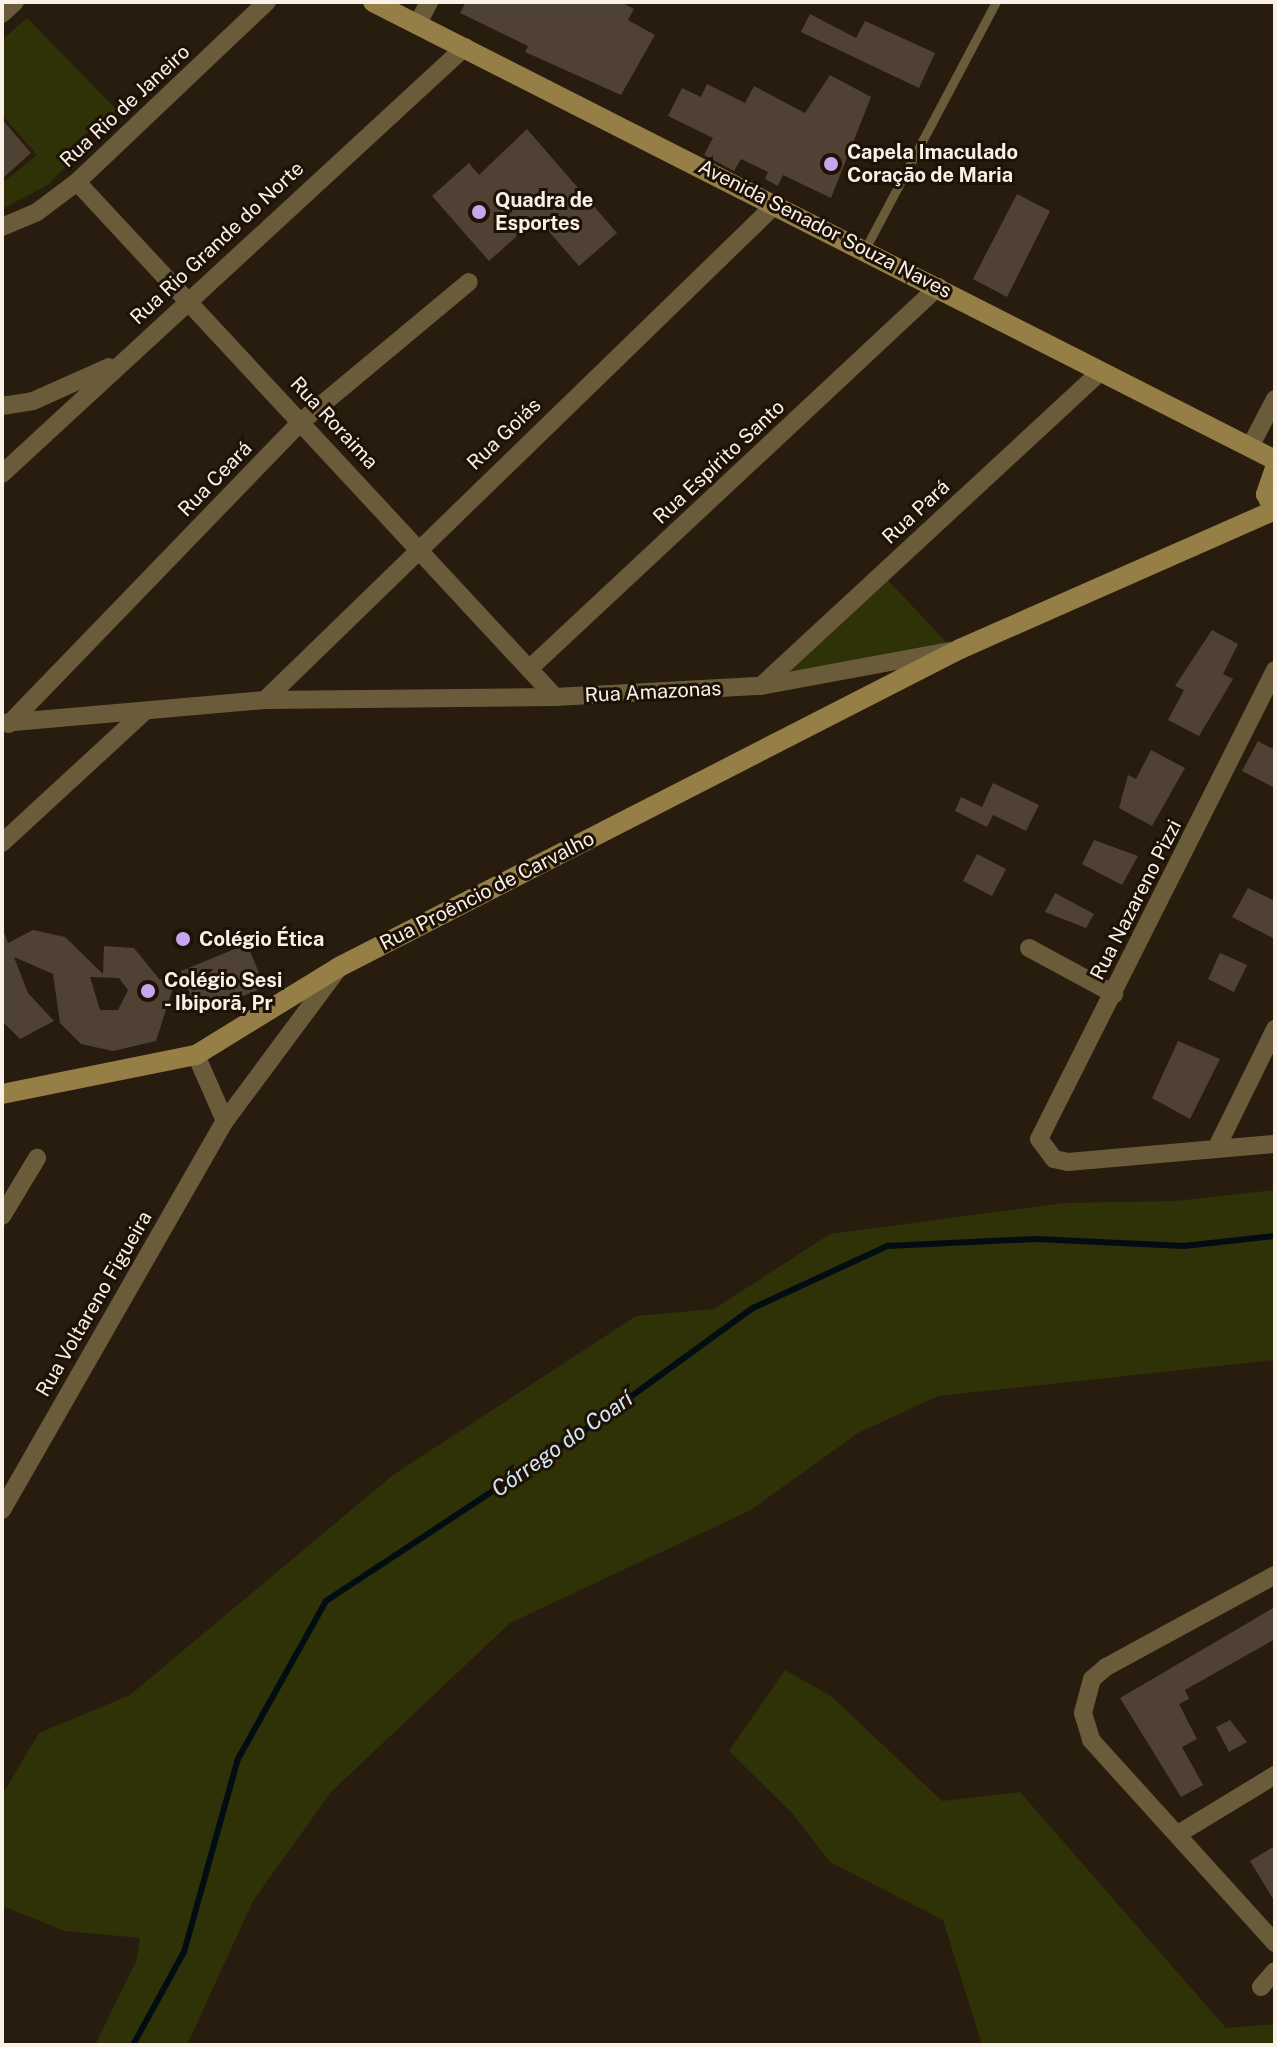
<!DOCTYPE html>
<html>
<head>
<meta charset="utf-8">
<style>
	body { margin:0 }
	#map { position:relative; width:1277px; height:2047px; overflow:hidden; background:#281c0e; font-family:"Public Sans",sans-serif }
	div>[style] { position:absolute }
	.green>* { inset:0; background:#2f3106 }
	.stream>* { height:6px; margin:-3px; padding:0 3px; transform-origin:3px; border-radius:3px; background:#020d13 }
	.building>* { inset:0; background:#4f4234 }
	.lane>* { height:9px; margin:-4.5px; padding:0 4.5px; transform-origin:4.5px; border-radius:4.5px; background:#6a5c3a }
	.street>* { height:18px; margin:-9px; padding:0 9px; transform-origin:9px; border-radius:9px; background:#6a5c3a }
	.secondary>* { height:20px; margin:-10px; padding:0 10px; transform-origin:10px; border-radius:10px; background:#967e47 }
	.dots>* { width:22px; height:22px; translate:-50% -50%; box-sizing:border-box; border:4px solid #1e1206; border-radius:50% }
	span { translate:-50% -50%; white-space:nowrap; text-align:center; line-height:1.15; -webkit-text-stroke:6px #1e1206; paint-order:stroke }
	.street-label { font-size:20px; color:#faf2e9 }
	.poi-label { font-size:20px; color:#faf2e9; font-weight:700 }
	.left { translate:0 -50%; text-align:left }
	.water-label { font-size:22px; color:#d2e9f5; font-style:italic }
	.frame { position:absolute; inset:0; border:4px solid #faf2e9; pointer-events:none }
</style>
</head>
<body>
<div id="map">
	<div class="green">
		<div style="clip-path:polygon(27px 18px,121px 114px,99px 134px,91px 129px,75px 145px,80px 151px,48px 185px,2px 209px,2px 183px,37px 155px,2px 115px,2px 40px)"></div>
		<div style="clip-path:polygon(886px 578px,950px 646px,787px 672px)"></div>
		<div style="clip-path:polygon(1275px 1190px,1275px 1360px,938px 1396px,858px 1433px,751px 1510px,510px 1623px,331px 1792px,253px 1901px,187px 2045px,95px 2045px,136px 1961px,140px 1938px,65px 1931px,2px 1906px,2px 1795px,39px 1733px,130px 1695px,393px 1475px,636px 1316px,714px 1309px,830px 1234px,1064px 1203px,1175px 1201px)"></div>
		<div style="clip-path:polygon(785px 1670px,831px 1696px,942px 1801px,1020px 1792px,1226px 2028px,1275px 2024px,1275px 2045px,982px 2045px,943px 1920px,830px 1862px,792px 1813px,729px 1751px)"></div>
	</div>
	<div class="stream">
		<div style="left:133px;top:2045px;width:106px;rotate:-61.3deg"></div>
		<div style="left:184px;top:1952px;width:200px;rotate:-74.4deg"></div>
		<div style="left:238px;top:1759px;width:181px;rotate:-60.9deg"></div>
		<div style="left:326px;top:1601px;width:302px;rotate:-33.4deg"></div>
		<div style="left:578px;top:1435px;width:216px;rotate:-36deg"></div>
		<div style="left:753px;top:1308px;width:148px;rotate:-24.8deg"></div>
		<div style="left:887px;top:1246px;width:149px;rotate:-2.7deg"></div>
		<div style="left:1036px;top:1239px;width:148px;rotate:2.7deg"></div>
		<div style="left:1184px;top:1246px;width:92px;rotate:-6.3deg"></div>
	</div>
	<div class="building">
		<div style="clip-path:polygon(466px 2px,621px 2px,634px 9px,628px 20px,655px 35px,621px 95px,525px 52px,528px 46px,460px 13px)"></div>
		<div style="clip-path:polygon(810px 14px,856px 38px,865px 21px,935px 53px,919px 88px,801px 32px)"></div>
		<div style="clip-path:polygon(830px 75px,871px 97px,831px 198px,783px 175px,778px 186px,765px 179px,768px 172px,741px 159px,734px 171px,704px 155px,713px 138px,668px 116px,682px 88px,701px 97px,707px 84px,745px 103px,754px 86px,805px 113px)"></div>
		<div style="clip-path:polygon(2px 119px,31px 153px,2px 179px)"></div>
		<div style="clip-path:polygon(527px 129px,617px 233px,579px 266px,537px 218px,489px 261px,432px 196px,469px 163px,479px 175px)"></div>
		<div style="clip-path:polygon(1017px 194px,1050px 211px,1007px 297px,973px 279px)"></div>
		<div style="clip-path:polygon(1212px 630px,1238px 644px,1223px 674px,1233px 679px,1199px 736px,1168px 720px,1184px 690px,1175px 686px)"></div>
		<div style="clip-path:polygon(1258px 741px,1275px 750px,1275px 788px,1242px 771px)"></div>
		<div style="clip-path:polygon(1151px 750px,1185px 768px,1152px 826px,1119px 808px,1128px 775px,1136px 779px)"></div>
		<div style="clip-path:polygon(993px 783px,1039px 805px,1026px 831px,993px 815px,987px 827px,955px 811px,961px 797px,982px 807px)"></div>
		<div style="clip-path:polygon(1094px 840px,1138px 856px,1122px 885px,1082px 864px)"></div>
		<div style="clip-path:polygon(977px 854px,1006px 869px,992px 896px,963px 881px)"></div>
		<div style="clip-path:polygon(1248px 888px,1275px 901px,1275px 939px,1232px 917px)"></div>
		<div style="clip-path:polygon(1055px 893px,1094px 914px,1086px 928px,1045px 912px)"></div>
		<div style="clip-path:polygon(evenodd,3px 929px,8px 943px,33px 930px,65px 937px,103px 974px,104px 946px,134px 948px,160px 980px,178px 972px,156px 1041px,113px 1051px,81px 1044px,60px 1023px,53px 974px,14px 957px,28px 993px,54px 1021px,20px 1039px,2px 1021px,3px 929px,90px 977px,119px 978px,128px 990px,118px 1010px,100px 1010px,90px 977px)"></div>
		<div style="clip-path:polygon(247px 944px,265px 987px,198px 1014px,181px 971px)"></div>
		<div style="clip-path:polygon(1220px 953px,1247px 965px,1234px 992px,1208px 979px)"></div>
		<div style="clip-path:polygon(1178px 1041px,1220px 1059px,1190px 1119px,1152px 1098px)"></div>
		<div style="clip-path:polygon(1275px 1607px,1275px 1639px,1185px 1690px,1189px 1699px,1179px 1704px,1197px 1739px,1182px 1747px,1203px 1785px,1181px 1797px,1120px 1698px)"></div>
		<div style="clip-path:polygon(1230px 1720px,1247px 1742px,1229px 1752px,1216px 1727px)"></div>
		<div style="clip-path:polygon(1275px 1846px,1275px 1902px,1250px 1861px)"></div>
	</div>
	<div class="lane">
		<div style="left:865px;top:249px;width:280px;rotate:-62.1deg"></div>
	</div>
	<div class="street">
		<div style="left:2px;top:14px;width:18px;rotate:-43deg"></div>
		<div style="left:418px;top:23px;width:24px;rotate:-62deg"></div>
		<div style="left:77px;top:182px;width:703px;rotate:47.13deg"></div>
		<div style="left:2px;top:227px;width:38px;rotate:-23deg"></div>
		<div style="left:37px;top:212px;width:50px;rotate:-36.9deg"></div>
		<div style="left:77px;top:182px;width:262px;rotate:-43.5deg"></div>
		<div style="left:2px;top:406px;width:31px;rotate:-9deg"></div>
		<div style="left:33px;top:401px;width:83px;rotate:-24.1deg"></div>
		<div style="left:1250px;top:447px;width:54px;rotate:-62.5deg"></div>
		<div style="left:2px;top:474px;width:630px;rotate:-42.68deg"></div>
		<div style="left:529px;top:669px;width:560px;rotate:-43.05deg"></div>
		<div style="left:1275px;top:670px;width:525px;rotate:116.71deg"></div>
		<div style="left:1039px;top:1139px;width:25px;rotate:53deg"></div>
		<div style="left:1054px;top:1159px;width:14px;rotate:12deg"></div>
		<div style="left:1068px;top:1162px;width:208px;rotate:-5deg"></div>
		<div style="left:761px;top:686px;width:463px;rotate:-42.8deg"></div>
		<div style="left:265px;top:700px;width:714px;rotate:-44.15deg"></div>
		<div style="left:2px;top:723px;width:264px;rotate:-5deg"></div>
		<div style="left:265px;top:700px;width:290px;rotate:-0.6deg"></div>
		<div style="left:555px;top:697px;width:206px;rotate:-3.1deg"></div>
		<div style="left:761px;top:686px;width:192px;rotate:-10.5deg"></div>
		<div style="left:9px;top:724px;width:421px;rotate:-46deg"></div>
		<div style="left:302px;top:421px;width:217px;rotate:-39.8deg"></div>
		<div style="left:2px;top:843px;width:192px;rotate:-42.7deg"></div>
		<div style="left:1029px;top:948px;width:97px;rotate:28.4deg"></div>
		<div style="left:196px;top:1055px;width:72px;rotate:66.3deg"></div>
		<div style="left:1216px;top:1149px;width:134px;rotate:-63.8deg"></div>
		<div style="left:2px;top:1216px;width:68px;rotate:-58.9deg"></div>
		<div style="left:2px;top:1510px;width:448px;rotate:-60.2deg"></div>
		<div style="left:225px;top:1121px;width:189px;rotate:-53.4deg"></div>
		<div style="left:1275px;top:1575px;width:192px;rotate:151.4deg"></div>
		<div style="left:1106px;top:1667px;width:18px;rotate:139deg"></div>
		<div style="left:1092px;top:1679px;width:35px;rotate:105deg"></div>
		<div style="left:1083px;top:1713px;width:28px;rotate:73deg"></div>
		<div style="left:1091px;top:1740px;width:274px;rotate:47.8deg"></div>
		<div style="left:1178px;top:1834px;width:114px;rotate:-31.3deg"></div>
		<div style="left:1261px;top:1987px;width:21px;rotate:-49deg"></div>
	</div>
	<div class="secondary">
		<div style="left:373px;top:2px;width:1012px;rotate:26.92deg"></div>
		<div style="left:1275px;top:468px;width:28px;rotate:109deg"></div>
		<div style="left:1266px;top:494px;width:20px;rotate:63deg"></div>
		<div style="left:2px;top:1094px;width:198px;rotate:-11.4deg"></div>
		<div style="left:196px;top:1055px;width:168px;rotate:-31.6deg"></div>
		<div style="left:339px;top:967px;width:698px;rotate:-27.12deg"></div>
		<div style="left:960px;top:649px;width:342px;rotate:-23.8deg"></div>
	</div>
	<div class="dots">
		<div style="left:831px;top:164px;background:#c7a6ef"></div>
		<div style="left:479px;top:212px;background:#c7a6ef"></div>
		<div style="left:183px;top:939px;background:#c7a6ef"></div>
		<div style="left:148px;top:991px;background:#c7a6ef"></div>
	</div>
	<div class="street-label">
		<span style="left:125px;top:106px;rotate:-43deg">Rua Rio de Janeiro</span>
		<span style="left:825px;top:229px;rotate:27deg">Avenida Senador Souza Naves</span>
		<span style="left:217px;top:243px;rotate:-43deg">Rua Rio Grande do Norte</span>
		<span style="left:334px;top:423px;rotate:47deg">Rua Roraima</span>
		<span style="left:504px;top:434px;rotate:-44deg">Rua Goiás</span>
		<span style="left:719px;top:462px;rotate:-43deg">Rua Espírito Santo</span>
		<span style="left:215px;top:479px;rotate:-46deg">Rua Ceará</span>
		<span style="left:916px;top:512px;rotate:-43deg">Rua Pará</span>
		<span style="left:653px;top:692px;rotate:-3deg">Rua Amazonas</span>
		<span style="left:487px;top:891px;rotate:-27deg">Rua Proêncio de Carvalho</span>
		<span style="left:1136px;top:900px;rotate:-63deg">Rua Nazareno Pizzi</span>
		<span style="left:94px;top:1304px;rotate:-60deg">Rua Voltareno Figueira</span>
	</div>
	<div class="poi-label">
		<span class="left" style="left:847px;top:164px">Capela Imaculado<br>Coração de Maria</span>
		<span class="left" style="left:495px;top:212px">Quadra de<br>Esportes</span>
		<span class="left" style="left:199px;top:939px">Colégio Ética</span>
		<span class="left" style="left:164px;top:992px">Colégio Sesi<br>- Ibiporã, Pr</span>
	</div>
	<div class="water-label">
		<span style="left:562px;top:1444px;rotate:-35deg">Córrego do Coarí</span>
	</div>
	<div class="frame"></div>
</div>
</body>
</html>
